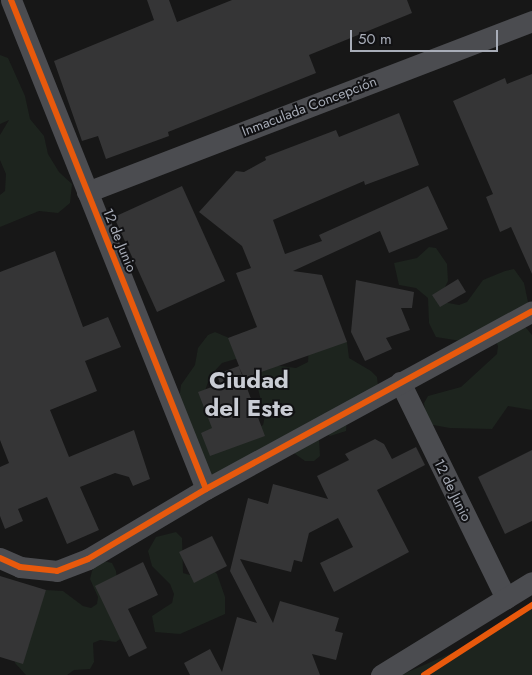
<!DOCTYPE html>
<html>
<head>
<meta charset="utf-8">
<style>
	body { margin:0 }
	#map { position:relative; width:532px; height:675px; overflow:hidden; background:#171717; font-family:Jost,sans-serif }
	div>[style] { position:absolute }
	.green>* { inset:0; background:#1d241e }
	.building>* { inset:0; background:#353536 }
	.minor>* { height:21px; margin:-10.5px; padding:0 10.5px; transform-origin:10.5px; border-radius:10.5px; background:#4b4c50 }
	.cycleway>* { height:6px; margin:-3px; padding:0 3px; transform-origin:3px; border-radius:3px; background:#e8590c }
	span { translate:-50% -50%; white-space:nowrap; text-align:center; line-height:1.15; -webkit-text-stroke:4px #111113; paint-order:stroke }
	.street-label { font-size:14px; color:#a8adb8 }
	.town-label { font-size:24px; color:#c9ccd4; font-weight:700 }
	.scale { position:absolute; left:350px; top:30px; width:148px; height:22px; box-sizing:border-box; border:2px solid #a8adb8; border-top:0; padding-left:6px; font-size:15px; line-height:18px; white-space:nowrap; color:#a8adb8; -webkit-text-stroke:4px #111113; paint-order:stroke }
</style>
</head>
<body>
<div id="map">
	<div class="green">
		<div style="clip-path:polygon(0 55px,8px 58px,25px 96px,30px 119px,44px 136px,48px 154px,59px 172px,72px 184px,70px 203px,58px 213px,39px 211px,0 227px,0 195px,5px 191px,6px 174px,0 160px,0 135px,9px 120px,0 124px)"></div>
		<div style="clip-path:polygon(429px 247px,436px 248px,447px 264px,448px 281px,444px 289px,443px 302px,459px 305px,467px 302px,483px 280px,505px 271px,514px 269px,524px 283px,529px 307px,522px 323px,532px 335px,532px 410px,508px 406px,492px 429px,450px 428px,433px 425px,426px 420px,424px 403px,428px 396px,461px 387px,497px 354px,498px 346px,495px 339px,461px 341px,436px 337px,429px 323px,428px 298px,416px 288px,399px 285px,394px 263px,417px 258px)"></div>
		<div style="clip-path:polygon(215px 332px,236px 341px,239px 358px,222px 363px,210px 376px,205px 391px,256px 429px,263px 425px,265px 416px,257px 385px,258px 369px,272px 365px,296px 368px,308px 362px,309px 345px,339px 337px,347px 342px,349px 358px,371px 371px,377px 377px,378px 386px,348px 405px,346px 431px,330px 436px,323px 432px,319px 439px,320px 456px,314px 461px,305px 461px,291px 451px,210px 476px,179px 401px,181px 385px,195px 365px,198px 348px,208px 335px)"></div>
		<div style="clip-path:polygon(176px 532px,182px 538px,183px 573px,190px 575px,211px 568px,217px 574px,225px 597px,225px 614px,180px 634px,155px 632px,152px 616px,172px 603px,174px 594px,170px 584px,152px 566px,148px 551px,156px 537px)"></div>
		<div style="clip-path:polygon(104px 561px,112px 563px,116px 571px,123px 637px,116px 642px,100px 640px,93px 643px,94px 662px,90px 669px,74px 670px,67px 675px,26px 675px,15px 663px,16px 654px,46px 590px,63px 591px,83px 606px,91px 608px,97px 604px,98px 597px,90px 579px,92px 571px,96px 564px)"></div>
		<div style="clip-path:polygon(532px 602px,532px 675px,401px 675px,461px 649px)"></div>
	</div>
	<div class="building">
		<div style="clip-path:polygon(147px 0,169px 0,177px 22px,232px 0,407px 0,412px 13px,309px 55px,316px 73px,168px 132px,169px 136px,106px 159px,98px 136px,82px 141px,54px 61px,154px 20px)"></div>
		<div style="clip-path:polygon(532px 74px,532px 274px,511px 227px,500px 232px,486px 197px,493px 194px,453px 101px,505px 78px,507px 84px)"></div>
		<div style="clip-path:polygon(399px 113px,419px 165px,365px 185px,364px 181px,273px 220px,285px 254px,322px 241px,319px 235px,428px 186px,448px 229px,389px 253px,380px 231px,293px 271px,322px 275px,347px 342px,244px 378px,239px 367px,265px 436px,210px 456px,201px 433px,212px 428px,198px 392px,220px 384px,217px 374px,239px 366px,228px 338px,257px 327px,236px 273px,251px 268px,242px 246px,199px 212px,236px 171px,244px 172px,266px 160px,265px 157px,336px 130px,339px 137px)"></div>
		<div style="clip-path:polygon(182px 186px,225px 281px,157px 312px,114px 217px)"></div>
		<div style="clip-path:polygon(55px 251px,83px 327px,108px 317px,121px 347px,85px 361px,97px 391px,50px 410px,69px 457px,134px 430px,150px 479px,133px 486px,129px 477px,115px 473px,80px 487px,99px 530px,67px 544px,47px 497px,18px 509px,23px 521px,5px 529px,0 516px,0 467px,9px 463px,0 440px,0 272px)"></div>
		<div style="clip-path:polygon(458px 279px,466px 292px,440px 307px,432px 295px)"></div>
		<div style="clip-path:polygon(356px 280px,414px 292px,412px 308px,401px 308px,410px 330px,386px 338px,392px 349px,365px 361px,351px 332px)"></div>
		<div style="clip-path:polygon(375px 439px,384px 444px,392px 459px,416px 447px,425px 465px,377px 490px,409px 552px,334px 592px,320px 563px,353px 547px,338px 518px,309px 533px,302px 562px,294px 560px,291px 572px,240px 559px,273px 623px,280px 601px,339px 618px,335px 631px,343px 633px,336px 660px,312px 654px,320px 675px,190px 675px,184px 663px,210px 649px,222px 672px,237px 617px,257px 623px,230px 571px,248px 498px,268px 504px,273px 484px,328px 499px,317px 476px,349px 460px,345px 454px)"></div>
		<div style="clip-path:polygon(532px 450px,532px 521px,505px 534px,478px 477px)"></div>
		<div style="clip-path:polygon(212px 536px,227px 566px,194px 583px,179px 552px)"></div>
		<div style="clip-path:polygon(143px 562px,158px 595px,128px 609px,147px 648px,129px 657px,95px 586px)"></div>
		<div style="clip-path:polygon(0 576px,46px 590px,23px 664px,0 657px)"></div>
	</div>
	<div class="minor">
		<div style="left:11px;top:0;width:526px;rotate:68.26deg"></div>
		<div style="left:87px;top:192px;width:477px;rotate:-21deg"></div>
		<div style="left:400px;top:382px;width:241px;rotate:63.9deg"></div>
		<div style="left:0;top:558px;width:22px;rotate:24deg"></div>
		<div style="left:20px;top:567px;width:37px;rotate:6deg"></div>
		<div style="left:57px;top:571px;width:33px;rotate:-21deg"></div>
		<div style="left:88px;top:559px;width:137px;rotate:-30.7deg"></div>
		<div style="left:206px;top:489px;width:371px;rotate:-28.6deg"></div>
		<div style="left:381px;top:675px;width:177px;rotate:-31.6deg"></div>
	</div>
	<div class="cycleway">
		<div style="left:11px;top:0;width:526px;rotate:68.26deg"></div>
		<div style="left:0;top:558px;width:22px;rotate:24deg"></div>
		<div style="left:20px;top:567px;width:37px;rotate:6deg"></div>
		<div style="left:57px;top:571px;width:33px;rotate:-21deg"></div>
		<div style="left:88px;top:559px;width:137px;rotate:-30.7deg"></div>
		<div style="left:206px;top:489px;width:371px;rotate:-28.6deg"></div>
		<div style="left:424px;top:675px;width:129px;rotate:-32.9deg"></div>
	</div>
	<div class="street-label">
		<span style="left:309px;top:106px;rotate:-21deg">Inmaculada Concepción</span>
		<span style="left:120px;top:240px;rotate:68deg">12 de Junio</span>
		<span style="left:453px;top:490px;rotate:64deg">12 de Junio</span>
	</div>
	<div class="town-label">
		<span style="left:249px;top:394px">Ciudad<br>del Este</span>
	</div>
	<div class="scale">50 m</div>
</div>
</body>
</html>
